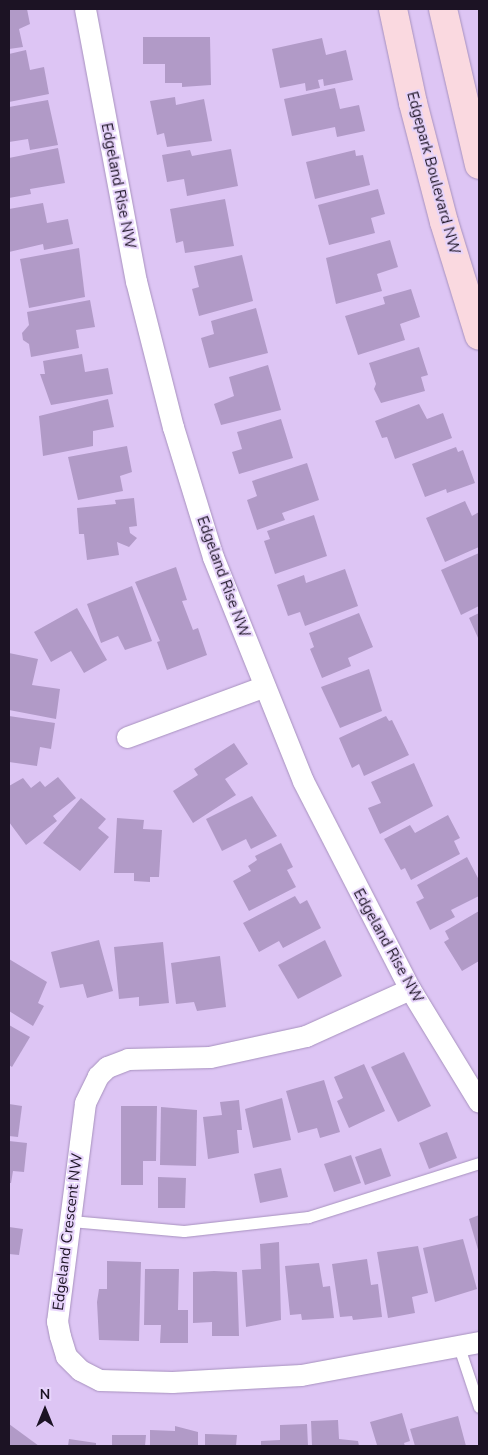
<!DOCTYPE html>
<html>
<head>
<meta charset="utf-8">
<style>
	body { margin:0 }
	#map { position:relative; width:488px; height:1455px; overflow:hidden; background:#ddc5f4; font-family:"Nunito Sans",sans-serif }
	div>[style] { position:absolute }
	.building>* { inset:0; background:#b19ac7 }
	.roads { filter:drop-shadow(0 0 1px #a791be) drop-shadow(0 0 1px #a791be) }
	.lane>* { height:11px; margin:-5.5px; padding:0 5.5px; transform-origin:5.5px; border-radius:5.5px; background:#fff }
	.street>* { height:21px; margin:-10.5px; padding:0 10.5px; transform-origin:10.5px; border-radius:10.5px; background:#fff }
	.secondary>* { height:28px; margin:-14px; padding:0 14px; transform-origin:14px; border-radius:14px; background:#fad9e0 }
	span { translate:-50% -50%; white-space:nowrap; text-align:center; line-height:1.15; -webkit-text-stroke:4px #e7d4fb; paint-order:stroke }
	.street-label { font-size:15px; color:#1c1324 }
	.frame { position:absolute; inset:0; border:10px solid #1c1324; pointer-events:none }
	.north { position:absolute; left:20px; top:1385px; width:50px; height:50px; -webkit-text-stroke:4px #e7d4fb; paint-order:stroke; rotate:0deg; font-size:14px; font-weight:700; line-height:20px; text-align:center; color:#1c1324 }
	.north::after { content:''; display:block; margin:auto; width:18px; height:22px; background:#1c1324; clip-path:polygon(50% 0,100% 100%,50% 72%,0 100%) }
</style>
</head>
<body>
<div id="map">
	<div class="building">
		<div style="clip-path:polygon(9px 9px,27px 9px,30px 24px,19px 29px,23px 47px,9px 49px)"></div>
		<div style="clip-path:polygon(143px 37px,210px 37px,211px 85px,182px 87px,182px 83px,165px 83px,165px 64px,143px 64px)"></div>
		<div style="clip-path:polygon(322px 38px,326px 55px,346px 50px,353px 80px,324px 86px,323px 79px,318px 80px,320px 88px,306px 91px,305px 83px,280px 88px,272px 49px)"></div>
		<div style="clip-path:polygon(26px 50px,30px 70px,44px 67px,49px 94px,9px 102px,9px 54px)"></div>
		<div style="clip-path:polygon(335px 88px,340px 109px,359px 105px,365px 131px,337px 137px,335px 127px,292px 136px,284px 99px)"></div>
		<div style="clip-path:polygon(175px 97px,176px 105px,204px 99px,212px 141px,167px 147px,164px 133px,157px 135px,150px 101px)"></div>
		<div style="clip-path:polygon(48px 100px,58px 145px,30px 150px,28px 139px,9px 142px,9px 107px)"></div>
		<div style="clip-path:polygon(58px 148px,65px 183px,30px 189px,31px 194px,9px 198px,9px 158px)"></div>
		<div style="clip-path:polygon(231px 149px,238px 186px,187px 196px,184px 179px,167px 182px,162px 155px,190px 150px,192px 156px)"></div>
		<div style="clip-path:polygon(355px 150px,356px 156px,363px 155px,370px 185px,315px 199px,306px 162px)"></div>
		<div style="clip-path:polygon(378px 189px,385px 214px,371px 218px,375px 233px,329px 245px,318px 205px)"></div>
		<div style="clip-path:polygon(225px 199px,234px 246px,185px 253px,183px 241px,176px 243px,170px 209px)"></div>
		<div style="clip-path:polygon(43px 203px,47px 223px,68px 219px,73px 244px,44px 250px,43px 244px,9px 252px,9px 209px)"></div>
		<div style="clip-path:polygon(390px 240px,398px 267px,377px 274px,382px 291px,336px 304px,326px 258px)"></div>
		<div style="clip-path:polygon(79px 248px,85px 297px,29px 308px,20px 259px)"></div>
		<div style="clip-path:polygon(242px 255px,253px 301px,199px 316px,192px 289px,199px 287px,194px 266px)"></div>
		<div style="clip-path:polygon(411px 289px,420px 317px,400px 324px,405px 340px,358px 355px,345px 316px,385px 304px,383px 297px)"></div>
		<div style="clip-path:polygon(90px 300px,95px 327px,76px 330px,79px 348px,31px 357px,29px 344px,23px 340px,22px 333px,29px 325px,27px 312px)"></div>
		<div style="clip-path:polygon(256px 308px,268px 353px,209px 368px,201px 338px,214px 334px,211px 321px)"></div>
		<div style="clip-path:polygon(419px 347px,428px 375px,421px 377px,425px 391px,381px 403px,374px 389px,376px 384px,369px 363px)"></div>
		<div style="clip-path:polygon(82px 354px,85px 372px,108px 368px,113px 394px,51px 405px,40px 374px,45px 374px,43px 361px)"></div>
		<div style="clip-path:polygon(268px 365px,281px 410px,221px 425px,214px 404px,234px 396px,229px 377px)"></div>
		<div style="clip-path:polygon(108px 399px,114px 427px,93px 431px,93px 446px,43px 456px,39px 416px)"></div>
		<div style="clip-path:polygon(419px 404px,427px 419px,443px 413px,452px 438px,395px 459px,387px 437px,382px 438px,375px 421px)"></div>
		<div style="clip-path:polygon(281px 419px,293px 458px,239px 474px,232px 452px,242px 449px,237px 432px)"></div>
		<div style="clip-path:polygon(127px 446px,132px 472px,120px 476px,123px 491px,78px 500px,68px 457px)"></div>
		<div style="clip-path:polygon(456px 447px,458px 452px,463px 450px,475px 483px,447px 493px,446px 489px,425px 497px,412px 464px)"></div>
		<div style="clip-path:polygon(307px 463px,319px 500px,282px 513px,285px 520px,257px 530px,247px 500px,257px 496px,252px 481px)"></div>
		<div style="clip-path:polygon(134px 498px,137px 526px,129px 527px,130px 533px,137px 538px,129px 547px,117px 542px,119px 555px,87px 560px,84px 534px,79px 534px,77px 508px,116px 504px,115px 500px)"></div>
		<div style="clip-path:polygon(465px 501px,472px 516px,479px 512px,479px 547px,445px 562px,426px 518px)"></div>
		<div style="clip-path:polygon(314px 515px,327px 556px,275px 574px,264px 541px,270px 539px,267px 531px)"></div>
		<div style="clip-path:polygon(479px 553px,479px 606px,461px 615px,441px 570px)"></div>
		<div style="clip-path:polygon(176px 567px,187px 600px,182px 601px,193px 630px,198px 628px,207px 655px,167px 670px,157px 642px,160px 641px,135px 582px)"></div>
		<div style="clip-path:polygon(345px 569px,358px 606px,305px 626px,300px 612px,288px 616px,277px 585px,304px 575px,306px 583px)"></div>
		<div style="clip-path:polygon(132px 586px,152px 641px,125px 650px,118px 636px,101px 643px,87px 604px)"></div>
		<div style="clip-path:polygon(77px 608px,107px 660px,84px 673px,71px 651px,51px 662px,34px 632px)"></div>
		<div style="clip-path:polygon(359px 613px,373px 647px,348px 658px,351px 666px,322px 678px,310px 649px,314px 647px,309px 633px)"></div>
		<div style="clip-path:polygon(479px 613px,479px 640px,469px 618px)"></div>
		<div style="clip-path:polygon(9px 653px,38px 659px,32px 685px,60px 689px,56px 719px,9px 710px)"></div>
		<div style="clip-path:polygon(369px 669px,382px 711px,340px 728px,321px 687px)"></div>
		<div style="clip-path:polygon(9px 716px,55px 723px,51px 749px,40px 747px,37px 766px,9px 762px)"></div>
		<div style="clip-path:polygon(386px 716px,389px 721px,392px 720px,409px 755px,364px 776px,359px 764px,352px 768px,339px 738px)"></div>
		<div style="clip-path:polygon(234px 743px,248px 764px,225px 779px,236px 795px,193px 823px,173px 791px,198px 775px,194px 769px)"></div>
		<div style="clip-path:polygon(414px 763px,433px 806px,380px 834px,368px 808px,381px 803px,371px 782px)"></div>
		<div style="clip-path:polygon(58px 777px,76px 798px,53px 816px,57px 821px,26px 845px,9px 822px,9px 786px,23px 778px,31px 788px,40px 781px,45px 787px)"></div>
		<div style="clip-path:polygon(252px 796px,277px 836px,251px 849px,246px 839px,222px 851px,206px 819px)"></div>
		<div style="clip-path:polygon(81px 798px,106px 819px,98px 828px,109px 837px,80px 871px,43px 843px)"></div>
		<div style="clip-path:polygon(448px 815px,460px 838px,454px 841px,460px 854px,411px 880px,405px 868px,401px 870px,384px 839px,410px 825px,415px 833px)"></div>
		<div style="clip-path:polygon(117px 818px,144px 820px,143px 829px,162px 830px,159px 877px,150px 877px,150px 882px,134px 881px,134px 873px,114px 873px)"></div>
		<div style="clip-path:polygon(281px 843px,293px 867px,287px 870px,296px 887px,249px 911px,233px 881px,251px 871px,248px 866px,257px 860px,255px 856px)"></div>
		<div style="clip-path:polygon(467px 857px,479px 880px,479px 896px,451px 910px,455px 917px,430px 930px,416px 902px,424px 898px,417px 885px)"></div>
		<div style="clip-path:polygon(295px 896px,300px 904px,307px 900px,321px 928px,283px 948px,279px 941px,259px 952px,243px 923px)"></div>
		<div style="clip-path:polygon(479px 911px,479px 961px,462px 971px,444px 942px,449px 939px,445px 931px)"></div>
		<div style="clip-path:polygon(99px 940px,113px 991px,87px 998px,83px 984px,60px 988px,51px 952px)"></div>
		<div style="clip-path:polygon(325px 940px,342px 976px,298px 999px,278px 965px)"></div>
		<div style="clip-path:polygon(163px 942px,169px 1003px,139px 1006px,139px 997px,119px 999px,114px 947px)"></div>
		<div style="clip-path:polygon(220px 956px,226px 1007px,197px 1011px,194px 1002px,176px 1004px,171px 963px)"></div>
		<div style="clip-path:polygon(9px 959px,47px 982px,38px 1003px,44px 1006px,33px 1026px,9px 1011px)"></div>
		<div style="clip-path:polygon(9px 1025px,30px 1037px,12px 1067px,9px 1065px)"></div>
		<div style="clip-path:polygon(404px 1052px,431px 1106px,398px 1122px,371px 1067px)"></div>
		<div style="clip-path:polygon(364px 1064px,385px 1111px,349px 1128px,337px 1101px,343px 1098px,334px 1077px)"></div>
		<div style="clip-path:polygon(324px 1080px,340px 1132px,320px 1138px,317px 1128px,298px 1133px,286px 1091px)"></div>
		<div style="clip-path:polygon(282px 1098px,291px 1140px,253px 1148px,245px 1109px)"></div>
		<div style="clip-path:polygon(239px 1100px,242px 1130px,237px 1130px,239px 1153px,208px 1159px,203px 1117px,222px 1115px,220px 1102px)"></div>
		<div style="clip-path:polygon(9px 1104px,22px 1106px,18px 1137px,9px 1136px)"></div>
		<div style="clip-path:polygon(121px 1106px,157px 1106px,156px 1161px,143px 1161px,143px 1185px,121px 1185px)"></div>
		<div style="clip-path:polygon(161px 1107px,197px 1110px,196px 1166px,160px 1165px)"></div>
		<div style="clip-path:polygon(447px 1132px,457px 1158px,429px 1169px,419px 1143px)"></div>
		<div style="clip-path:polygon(9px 1141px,27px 1143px,24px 1172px,13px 1171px,11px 1183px,9px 1183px)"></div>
		<div style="clip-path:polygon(381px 1148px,391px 1176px,365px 1185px,355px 1157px)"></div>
		<div style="clip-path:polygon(351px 1155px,361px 1183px,334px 1192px,324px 1164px)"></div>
		<div style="clip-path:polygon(281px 1168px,288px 1197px,260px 1203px,254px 1174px)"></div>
		<div style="clip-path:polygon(158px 1177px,186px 1178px,185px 1208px,158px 1208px)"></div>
		<div style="clip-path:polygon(479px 1215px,479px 1253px,469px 1219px)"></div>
		<div style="clip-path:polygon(9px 1227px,23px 1229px,19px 1255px,9px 1254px)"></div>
		<div style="clip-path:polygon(463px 1239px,477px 1289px,435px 1302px,423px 1248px)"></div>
		<div style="clip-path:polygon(279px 1242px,281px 1320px,246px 1327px,242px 1270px,261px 1269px,260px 1244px)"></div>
		<div style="clip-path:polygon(418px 1246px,428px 1293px,412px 1297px,415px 1313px,388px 1318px,377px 1252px)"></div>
		<div style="clip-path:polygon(367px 1259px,371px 1285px,378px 1284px,382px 1317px,353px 1320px,352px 1316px,340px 1317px,332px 1264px)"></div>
		<div style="clip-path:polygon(107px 1261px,141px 1262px,139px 1341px,99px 1340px,97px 1302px,99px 1289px,107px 1289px)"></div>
		<div style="clip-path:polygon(319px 1263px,323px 1287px,330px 1286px,334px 1318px,302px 1320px,301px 1314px,290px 1315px,285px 1266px)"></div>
		<div style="clip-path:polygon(145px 1269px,179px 1269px,178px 1310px,188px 1310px,188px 1343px,160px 1343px,161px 1325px,144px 1325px)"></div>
		<div style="clip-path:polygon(214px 1271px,237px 1272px,239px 1336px,212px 1336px,212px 1322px,193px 1323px,193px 1272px)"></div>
		<div style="clip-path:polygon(402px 1413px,410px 1441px,404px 1443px,405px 1446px,373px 1446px,377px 1445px,370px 1422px)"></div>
		<div style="clip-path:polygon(458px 1416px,466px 1446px,415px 1446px,410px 1429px)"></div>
		<div style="clip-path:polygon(338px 1420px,339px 1439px,358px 1441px,359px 1446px,312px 1446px,311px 1421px)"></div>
		<div style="clip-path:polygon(9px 1424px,39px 1446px,9px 1446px)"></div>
		<div style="clip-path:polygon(307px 1424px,308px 1446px,261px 1446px,261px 1441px,280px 1440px,280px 1425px)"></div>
		<div style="clip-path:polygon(175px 1426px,198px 1432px,198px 1446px,150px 1446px,150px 1430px,175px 1431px)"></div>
		<div style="clip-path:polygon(205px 1434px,237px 1435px,236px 1446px,205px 1446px)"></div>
		<div style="clip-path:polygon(112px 1435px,146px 1435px,145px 1446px,112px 1446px)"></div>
		<div style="clip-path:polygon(69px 1439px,96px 1443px,96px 1446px,68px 1446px)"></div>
	</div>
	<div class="roads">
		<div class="lane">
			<div style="left:71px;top:1221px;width:113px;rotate:5.1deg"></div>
			<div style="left:184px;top:1231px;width:125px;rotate:-6.4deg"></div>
			<div style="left:308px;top:1217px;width:179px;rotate:-17.5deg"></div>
			<div style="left:459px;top:1347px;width:63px;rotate:71.6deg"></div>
		</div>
		<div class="street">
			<div style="left:85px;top:9px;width:277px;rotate:79.4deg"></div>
			<div style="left:136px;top:281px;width:151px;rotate:75.8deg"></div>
			<div style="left:173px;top:427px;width:136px;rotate:72.9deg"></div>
			<div style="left:213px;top:557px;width:241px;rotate:68.1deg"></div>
			<div style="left:303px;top:781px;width:234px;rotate:62.8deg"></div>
			<div style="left:410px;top:989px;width:132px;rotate:58.6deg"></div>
			<div style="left:127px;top:737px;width:144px;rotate:-20.3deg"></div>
			<div style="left:410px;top:989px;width:114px;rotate:155.7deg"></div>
			<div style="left:306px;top:1036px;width:98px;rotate:167.7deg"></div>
			<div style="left:210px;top:1057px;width:82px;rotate:178.6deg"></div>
			<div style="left:128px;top:1059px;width:22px;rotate:159deg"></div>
			<div style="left:107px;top:1067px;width:13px;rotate:135deg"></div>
			<div style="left:98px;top:1076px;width:30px;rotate:116deg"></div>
			<div style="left:85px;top:1103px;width:220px;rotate:97.3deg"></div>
			<div style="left:57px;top:1321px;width:15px;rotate:79deg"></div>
			<div style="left:60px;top:1336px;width:21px;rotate:73deg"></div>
			<div style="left:66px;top:1356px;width:20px;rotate:45deg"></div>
			<div style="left:80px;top:1370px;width:22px;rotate:27deg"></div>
			<div style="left:100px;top:1380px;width:72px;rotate:1.6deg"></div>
			<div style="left:172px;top:1382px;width:129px;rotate:-3.1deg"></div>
			<div style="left:301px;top:1375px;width:181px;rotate:-10.5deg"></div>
		</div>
		<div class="secondary">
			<div style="left:393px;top:9px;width:96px;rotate:78deg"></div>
			<div style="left:413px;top:103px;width:123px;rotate:75.4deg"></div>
			<div style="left:444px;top:222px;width:119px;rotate:72.9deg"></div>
			<div style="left:443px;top:9px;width:160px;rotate:77deg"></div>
		</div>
	</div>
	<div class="street-label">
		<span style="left:433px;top:173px;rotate:75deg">Edgepark Boulevard NW</span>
		<span style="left:118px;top:186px;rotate:79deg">Edgeland Rise NW</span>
		<span style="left:223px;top:577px;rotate:70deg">Edgeland Rise NW</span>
		<span style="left:388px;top:946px;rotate:61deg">Edgeland Rise NW</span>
		<span style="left:68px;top:1232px;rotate:-83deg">Edgeland Crescent NW</span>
	</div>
	<div class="frame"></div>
	<div class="north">N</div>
</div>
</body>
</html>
